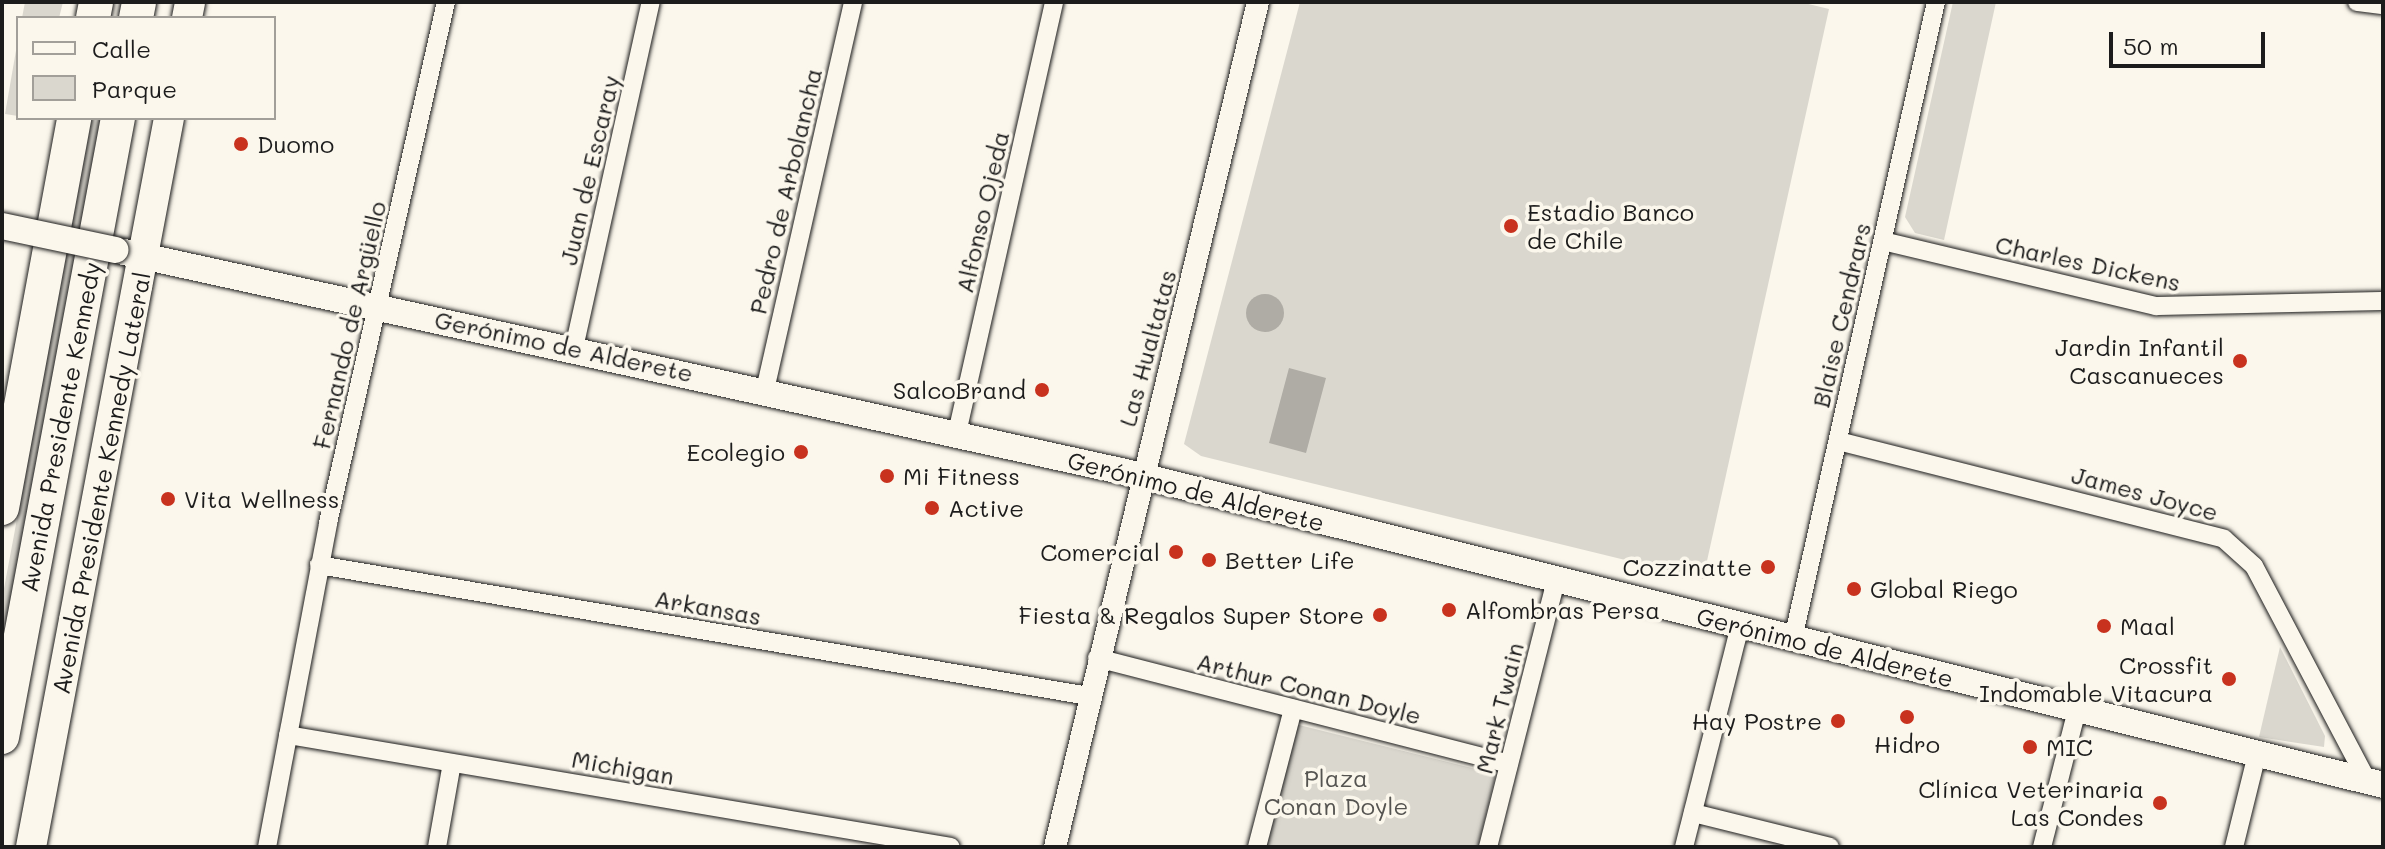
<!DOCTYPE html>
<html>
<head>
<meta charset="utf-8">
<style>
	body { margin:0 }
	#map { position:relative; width:2385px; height:849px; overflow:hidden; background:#fbf7ec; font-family:Mali,sans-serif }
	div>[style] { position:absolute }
	.green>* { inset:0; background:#dad7ce }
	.water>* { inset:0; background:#afaca5 }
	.round { border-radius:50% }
	.roads { filter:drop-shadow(0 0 2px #1c1c1c) drop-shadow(0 0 2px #1c1c1c) }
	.minor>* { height:18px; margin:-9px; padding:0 9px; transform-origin:9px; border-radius:9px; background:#fbf7ec }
	.tertiary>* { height:22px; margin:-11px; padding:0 11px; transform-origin:11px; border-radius:11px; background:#fbf7ec }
	.secondary>* { height:26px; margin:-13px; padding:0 13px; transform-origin:13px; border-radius:13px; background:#fbf7ec }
	.primary>* { height:30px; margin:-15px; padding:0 15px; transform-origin:15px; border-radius:15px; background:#fbf7ec }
	.motorway>* { height:34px; margin:-17px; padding:0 17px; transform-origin:17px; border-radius:17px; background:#fbf7ec }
	.bridges { filter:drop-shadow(0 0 2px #1c1c1c) drop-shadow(0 0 2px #1c1c1c) }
	.secondary-bridge>* { height:26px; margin:-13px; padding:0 13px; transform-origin:13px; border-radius:13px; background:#fbf7ec }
	.dots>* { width:22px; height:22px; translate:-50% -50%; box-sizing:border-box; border:4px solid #fbf7ec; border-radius:50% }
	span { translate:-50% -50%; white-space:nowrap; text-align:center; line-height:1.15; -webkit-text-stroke:7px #fbf7ec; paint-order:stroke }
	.poi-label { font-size:24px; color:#1c1c1c }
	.left { translate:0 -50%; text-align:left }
	.right { translate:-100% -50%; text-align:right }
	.street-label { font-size:24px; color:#1c1c1c }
	.park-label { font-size:24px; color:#555451 }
	.frame { position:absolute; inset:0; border:4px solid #1c1c1c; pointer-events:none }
	.legend { position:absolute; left:16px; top:16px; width:260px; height:104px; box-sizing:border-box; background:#fbf7ec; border:2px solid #a29f99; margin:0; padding:10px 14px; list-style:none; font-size:24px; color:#1c1c1c }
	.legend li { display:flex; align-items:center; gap:16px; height:40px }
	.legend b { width:40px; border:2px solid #a29f99 }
	.scale { position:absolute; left:2109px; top:32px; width:156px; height:36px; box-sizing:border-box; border:4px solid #1c1c1c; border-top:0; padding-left:10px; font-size:24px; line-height:28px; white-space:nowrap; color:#1c1c1c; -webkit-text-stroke:6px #fbf7ec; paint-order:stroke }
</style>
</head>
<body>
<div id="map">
	<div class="green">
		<div style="clip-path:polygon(25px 2px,63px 2px,59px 18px,22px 18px)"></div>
		<div style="clip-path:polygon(1300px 2px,1800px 2px,1829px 9px,1703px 579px,1201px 456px,1184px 444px)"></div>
		<div style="clip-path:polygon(1953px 2px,1996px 2px,1944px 240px,1915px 233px,1905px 217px)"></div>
		<div style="clip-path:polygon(18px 39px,18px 116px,5px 114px)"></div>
		<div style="clip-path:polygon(92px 118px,102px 118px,2px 653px,2px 599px)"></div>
		<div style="clip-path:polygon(2280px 647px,2325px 736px,2324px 747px,2259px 737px)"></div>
		<div style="clip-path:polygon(1295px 724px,1496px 774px,1478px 847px,1265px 847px)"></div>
	</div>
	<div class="water">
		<div class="round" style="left:1246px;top:294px;width:38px;height:38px"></div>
		<div style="clip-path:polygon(1289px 368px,1326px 378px,1306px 453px,1269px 443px)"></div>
	</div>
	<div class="roads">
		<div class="minor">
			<div style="left:2357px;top:2px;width:26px;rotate:7deg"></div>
			<div style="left:1883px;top:241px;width:281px;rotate:13.4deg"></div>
			<div style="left:2156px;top:306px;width:227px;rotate:-1.3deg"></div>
			<div style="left:574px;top:348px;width:354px;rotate:-77.5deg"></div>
			<div style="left:765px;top:390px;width:398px;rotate:-77.2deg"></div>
			<div style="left:957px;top:433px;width:442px;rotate:-77.3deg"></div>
			<div style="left:1838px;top:441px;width:398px;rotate:14.2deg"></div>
			<div style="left:2224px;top:539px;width:40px;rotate:42deg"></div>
			<div style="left:2254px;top:566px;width:244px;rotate:62.2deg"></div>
			<div style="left:319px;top:565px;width:781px;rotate:9.66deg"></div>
			<div style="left:1793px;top:639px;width:653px;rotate:-77.35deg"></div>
			<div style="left:1097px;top:658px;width:425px;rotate:14.4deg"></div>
			<div style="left:288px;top:735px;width:672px;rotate:9.59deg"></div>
			<div style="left:1693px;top:813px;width:141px;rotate:13.9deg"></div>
			<div style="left:267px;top:847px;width:330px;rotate:-79.3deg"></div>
			<div style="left:328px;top:523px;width:534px;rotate:-77.24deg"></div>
			<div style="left:437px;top:847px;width:85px;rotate:-79.9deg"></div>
			<div style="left:1257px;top:847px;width:143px;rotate:-75.4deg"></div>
			<div style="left:1488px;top:847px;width:276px;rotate:-75.7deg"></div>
			<div style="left:1684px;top:847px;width:228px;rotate:-75.8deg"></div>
			<div style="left:2042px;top:847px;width:141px;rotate:-75.7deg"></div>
			<div style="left:2234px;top:847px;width:96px;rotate:-76.1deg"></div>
		</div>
		<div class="tertiary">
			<div style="left:1055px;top:847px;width:869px;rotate:-76.49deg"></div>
		</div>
		<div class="secondary">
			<div style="left:124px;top:252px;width:1021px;rotate:12.39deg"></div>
			<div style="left:1121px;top:471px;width:1300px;rotate:13.97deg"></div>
		</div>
		<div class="primary">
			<div style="left:187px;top:18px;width:16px;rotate:-79deg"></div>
			<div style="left:31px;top:847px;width:742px;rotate:-79.28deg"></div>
		</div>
		<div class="motorway">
			<div style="left:93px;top:18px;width:16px;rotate:-79deg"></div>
			<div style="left:136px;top:18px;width:16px;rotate:-79deg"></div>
			<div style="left:2px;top:508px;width:397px;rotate:-79.5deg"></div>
			<div style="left:2px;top:737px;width:630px;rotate:-79.39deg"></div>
		</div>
	</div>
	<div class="bridges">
		<div class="secondary-bridge">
			<div style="left:2px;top:226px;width:116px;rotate:11.9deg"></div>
		</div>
	</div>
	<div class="dots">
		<div style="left:241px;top:144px;background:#c8321e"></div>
		<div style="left:1511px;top:226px;background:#c8321e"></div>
		<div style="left:2240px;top:361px;background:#c8321e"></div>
		<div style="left:1042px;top:390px;background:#c8321e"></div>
		<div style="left:801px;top:452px;background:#c8321e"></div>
		<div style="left:887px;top:476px;background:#c8321e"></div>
		<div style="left:168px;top:499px;background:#c8321e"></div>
		<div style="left:932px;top:508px;background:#c8321e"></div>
		<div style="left:1176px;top:552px;background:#c8321e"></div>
		<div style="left:1209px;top:560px;background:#c8321e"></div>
		<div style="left:1768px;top:567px;background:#c8321e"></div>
		<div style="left:1854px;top:589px;background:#c8321e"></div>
		<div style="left:1449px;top:610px;background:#c8321e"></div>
		<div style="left:1380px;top:615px;background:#c8321e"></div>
		<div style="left:2104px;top:626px;background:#c8321e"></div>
		<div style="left:2229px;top:679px;background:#c8321e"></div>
		<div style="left:1907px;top:717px;background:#c8321e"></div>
		<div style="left:1838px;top:721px;background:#c8321e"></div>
		<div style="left:2030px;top:747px;background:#c8321e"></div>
		<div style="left:2160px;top:803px;background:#c8321e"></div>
	</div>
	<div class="poi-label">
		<span class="left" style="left:257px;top:144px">Duomo</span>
		<span class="left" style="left:1527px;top:226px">Estadio Banco<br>de Chile</span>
		<span class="right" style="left:2224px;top:361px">Jardin Infantil<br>Cascanueces</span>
		<span class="right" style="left:1026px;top:390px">SalcoBrand</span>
		<span class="right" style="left:785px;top:452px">Ecolegio</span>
		<span class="left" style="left:903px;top:476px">Mi Fitness</span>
		<span class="left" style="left:184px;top:499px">Vita Wellness</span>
		<span class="left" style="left:948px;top:508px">Active</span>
		<span class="right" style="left:1160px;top:552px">Comercial</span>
		<span class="left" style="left:1225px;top:560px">Better Life</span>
		<span class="right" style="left:1752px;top:567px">Cozzinatte</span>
		<span class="left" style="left:1870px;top:589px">Global Riego</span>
		<span class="left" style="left:1465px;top:610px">Alfombras Persa</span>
		<span class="right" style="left:1364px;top:615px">Fiesta &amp; Regalos Super Store</span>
		<span class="left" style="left:2120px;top:626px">Maal</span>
		<span class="right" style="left:2213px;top:679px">Crossfit<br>Indomable Vitacura</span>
		<span class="right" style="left:1822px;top:721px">Hay Postre</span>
		<span style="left:1907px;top:744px">Hidro</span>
		<span class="left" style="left:2046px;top:747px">MIC</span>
		<span class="right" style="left:2144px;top:803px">Clínica Veterinaria<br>Las Condes</span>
	</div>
	<div class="street-label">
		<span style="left:589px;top:170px;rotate:-77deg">Juan de Escaray</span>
		<span style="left:785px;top:191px;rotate:-77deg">Pedro de Arbolancha</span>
		<span style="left:982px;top:212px;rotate:-77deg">Alfonso Ojeda</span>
		<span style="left:2088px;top:263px;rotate:12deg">Charles Dickens</span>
		<span style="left:1841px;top:315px;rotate:-77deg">Blaise Cendrars</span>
		<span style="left:349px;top:325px;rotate:-77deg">Fernando de Argüello</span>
		<span style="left:564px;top:346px;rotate:12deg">Gerónimo de Alderete</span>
		<span style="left:1147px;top:348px;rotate:-75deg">Las Hualtatas</span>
		<span style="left:60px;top:427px;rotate:-79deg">Avenida Presidente Kennedy</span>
		<span style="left:101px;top:483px;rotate:-79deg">Avenida Presidente Kennedy Lateral</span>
		<span style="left:1196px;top:491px;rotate:14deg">Gerónimo de Alderete</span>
		<span style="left:2145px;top:493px;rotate:15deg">James Joyce</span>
		<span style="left:708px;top:607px;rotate:10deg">Arkansas</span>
		<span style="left:1825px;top:647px;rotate:14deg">Gerónimo de Alderete</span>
		<span style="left:1309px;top:688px;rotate:14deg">Arthur Conan Doyle</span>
		<span style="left:1499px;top:708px;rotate:-76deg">Mark Twain</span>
		<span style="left:623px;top:767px;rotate:10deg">Michigan</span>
	</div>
	<div class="park-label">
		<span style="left:1336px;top:792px">Plaza<br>Conan Doyle</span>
	</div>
	<div class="frame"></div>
	<ul class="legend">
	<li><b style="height:10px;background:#fbf7ec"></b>Calle</li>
	<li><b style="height:22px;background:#dad7ce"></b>Parque</li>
	</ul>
	<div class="scale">50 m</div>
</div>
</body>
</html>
